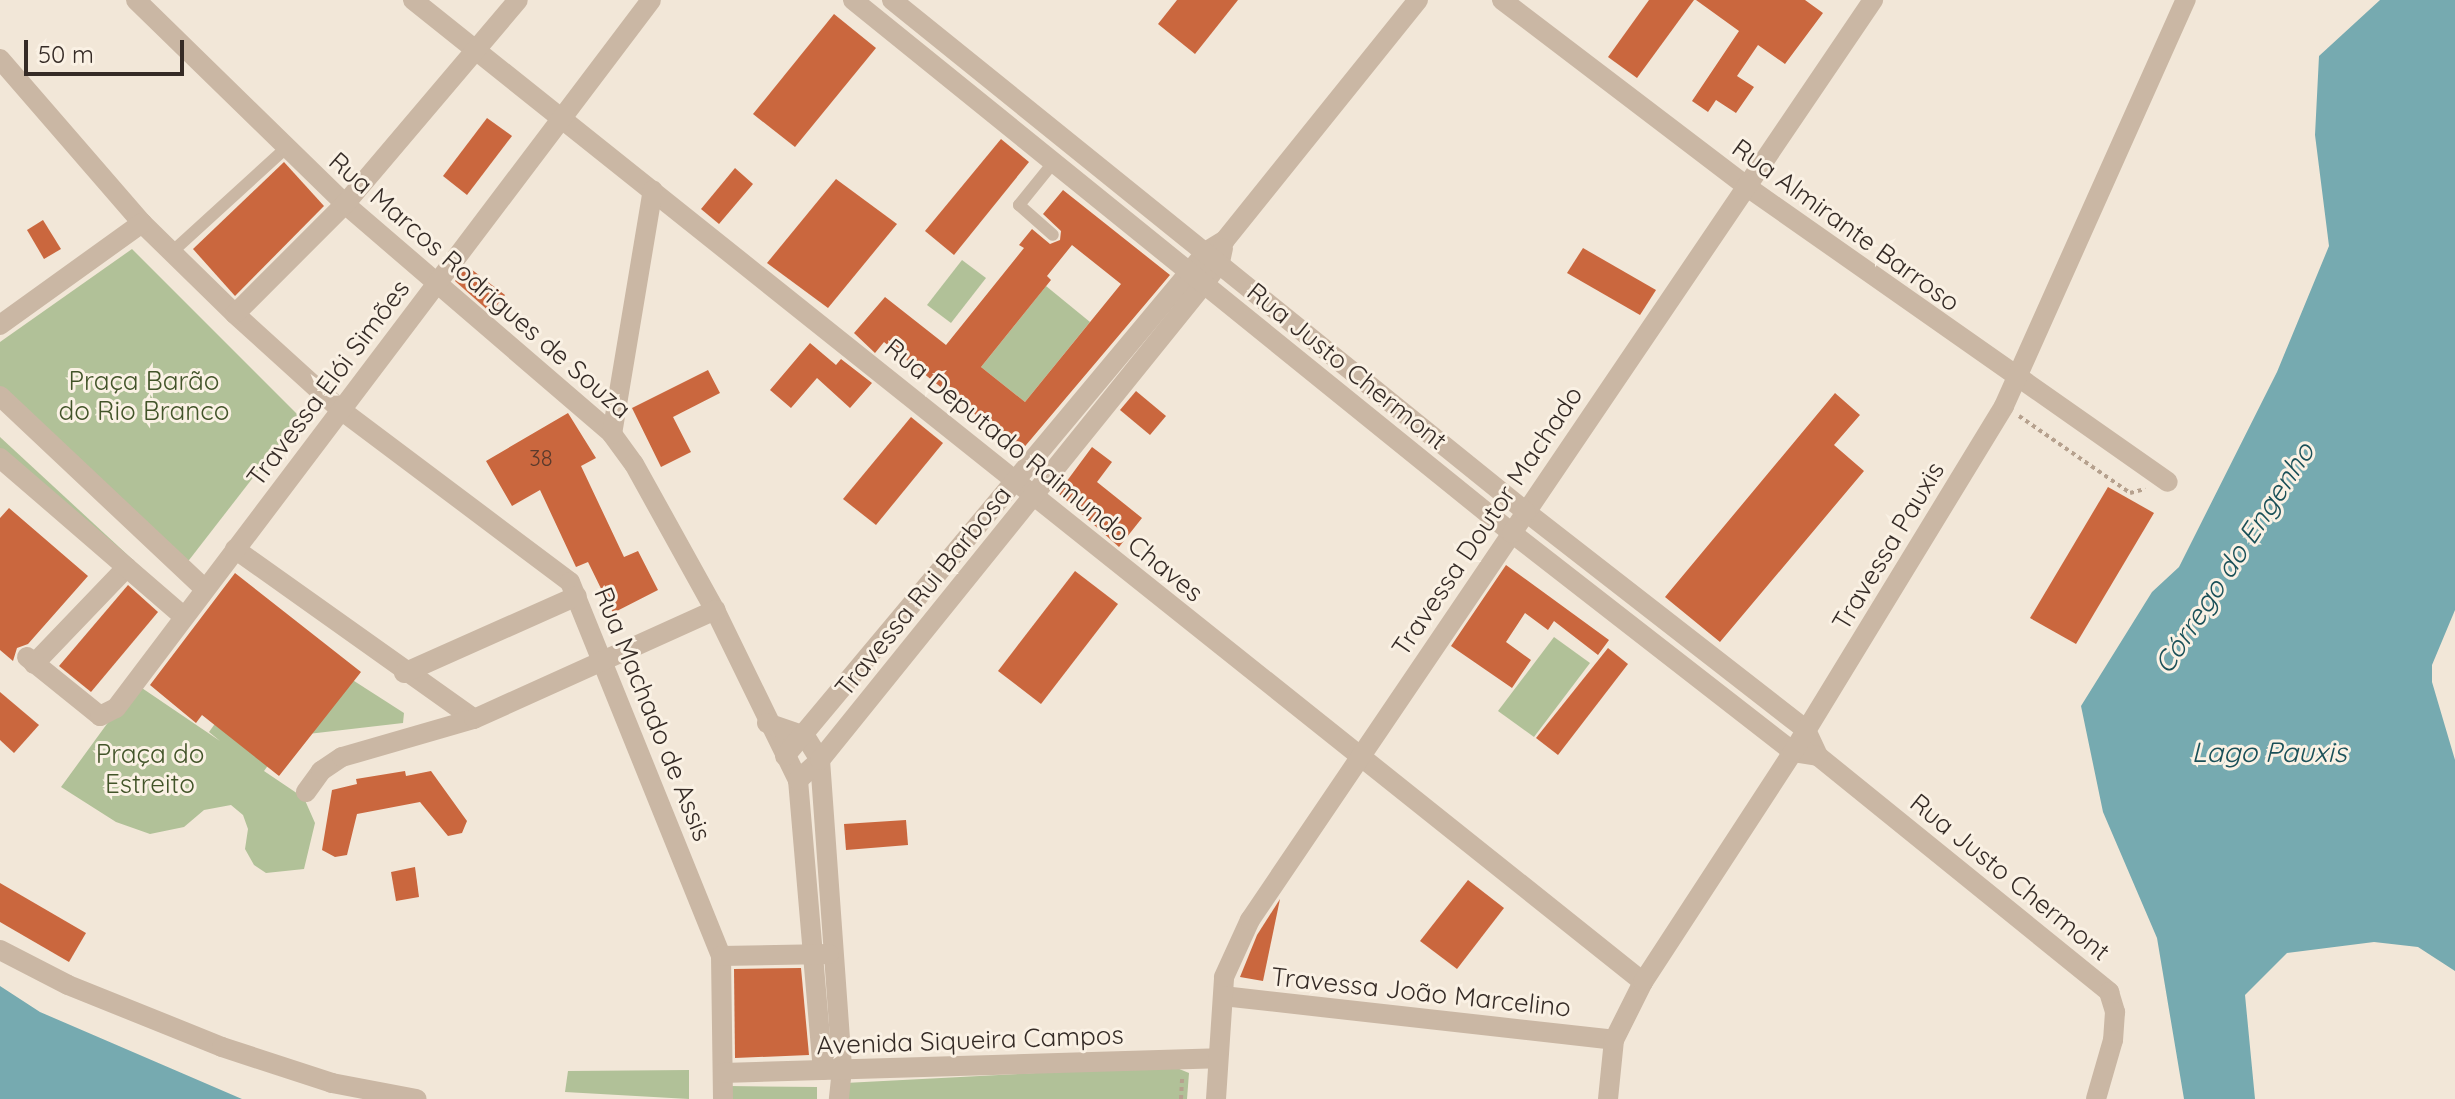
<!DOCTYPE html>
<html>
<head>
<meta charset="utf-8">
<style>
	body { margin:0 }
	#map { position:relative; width:2455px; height:1099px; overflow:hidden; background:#f2e7d8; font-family:Quicksand,sans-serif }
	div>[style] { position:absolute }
	.green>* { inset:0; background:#b1c198 }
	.water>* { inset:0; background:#76aab0 }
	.building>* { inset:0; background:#ca673e }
	.path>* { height:4px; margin-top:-2px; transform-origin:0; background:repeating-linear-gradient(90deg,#b6a18e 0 4px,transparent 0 8px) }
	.service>* { height:12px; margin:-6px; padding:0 6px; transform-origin:6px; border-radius:6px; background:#cab7a4 }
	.pedestrian>* { height:20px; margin:-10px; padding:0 10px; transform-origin:10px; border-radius:10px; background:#cab7a4 }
	.minor>* { height:20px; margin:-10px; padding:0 10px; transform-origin:10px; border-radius:10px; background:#cab7a4 }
	.tertiary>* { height:20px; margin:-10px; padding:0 10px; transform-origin:10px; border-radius:10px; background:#cab7a4 }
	span { translate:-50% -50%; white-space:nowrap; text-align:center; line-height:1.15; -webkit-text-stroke:6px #faf1e4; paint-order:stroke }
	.number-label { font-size:22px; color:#5a3a2c }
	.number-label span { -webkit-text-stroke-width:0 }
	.street-label { font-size:26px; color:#352b26 }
	.park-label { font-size:26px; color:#425429 }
	.water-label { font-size:28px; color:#1a5058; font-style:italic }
	.scale { position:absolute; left:24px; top:40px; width:160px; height:36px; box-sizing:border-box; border:4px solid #352b26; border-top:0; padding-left:10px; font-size:24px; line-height:28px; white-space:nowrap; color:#352b26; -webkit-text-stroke:6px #faf1e4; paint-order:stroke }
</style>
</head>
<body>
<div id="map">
	<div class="green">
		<div style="clip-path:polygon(132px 249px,300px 417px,186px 564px,0 392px,0 342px)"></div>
		<div style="clip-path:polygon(962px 260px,986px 278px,951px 323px,927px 305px)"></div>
		<div style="clip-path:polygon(1046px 286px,1090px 322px,1025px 402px,981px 367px)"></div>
		<div style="clip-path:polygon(0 437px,145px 571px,0 453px)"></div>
		<div style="clip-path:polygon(1554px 637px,1590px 663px,1534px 737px,1498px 711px)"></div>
		<div style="clip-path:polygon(351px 679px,404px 713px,403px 723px,308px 734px)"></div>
		<div style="clip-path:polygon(136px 684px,220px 741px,209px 732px,232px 700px,287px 739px,264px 771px,304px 798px,315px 823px,304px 869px,266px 873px,254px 865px,245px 849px,248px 829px,243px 815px,231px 805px,204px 810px,184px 827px,150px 834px,116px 822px,61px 787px)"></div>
		<div style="clip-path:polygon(1172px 1066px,1189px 1073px,1187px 1099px,844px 1099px,845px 1083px)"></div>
		<div style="clip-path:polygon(689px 1070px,689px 1099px,565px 1092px,568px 1071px)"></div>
		<div style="clip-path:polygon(729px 1086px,817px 1087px,817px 1099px,729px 1099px)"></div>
	</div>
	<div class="water">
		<div style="clip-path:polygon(2380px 0,2455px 0,2455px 610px,2432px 665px,2432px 682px,2455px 760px,2455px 971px,2418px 947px,2374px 942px,2287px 953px,2245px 995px,2255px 1099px,2184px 1099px,2157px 938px,2103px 812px,2081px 706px,2152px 592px,2179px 567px,2277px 372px,2329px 246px,2315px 135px,2319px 56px)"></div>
		<div style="clip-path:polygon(0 986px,40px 1012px,242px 1099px,0 1099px)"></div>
	</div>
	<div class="building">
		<div style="clip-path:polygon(1177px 0,1238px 0,1195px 54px,1158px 24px)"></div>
		<div style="clip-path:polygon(1649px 0,1694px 0,1637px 78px,1608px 57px)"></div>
		<div style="clip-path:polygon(1696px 0,1805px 0,1823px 13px,1785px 64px,1758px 45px,1737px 76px,1754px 87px,1736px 113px,1716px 100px,1708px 112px,1692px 101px,1739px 31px)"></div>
		<div style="clip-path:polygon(834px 14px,876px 48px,795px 147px,753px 114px)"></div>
		<div style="clip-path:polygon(487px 118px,512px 136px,467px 195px,443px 176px)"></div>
		<div style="clip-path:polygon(1001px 139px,1029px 162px,954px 255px,925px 231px)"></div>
		<div style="clip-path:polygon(284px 162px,324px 206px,235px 296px,193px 249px)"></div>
		<div style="clip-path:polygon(735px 168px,753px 184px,719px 224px,701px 209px)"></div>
		<div style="clip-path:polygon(836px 179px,897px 224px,828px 308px,767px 263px)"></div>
		<div style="clip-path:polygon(evenodd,1063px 190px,1170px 275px,1021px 451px,884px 342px,875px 353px,854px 333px,885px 297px,946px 345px,1024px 248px,1019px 245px,1032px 229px,1050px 244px,1060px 240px,1061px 231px,1043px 214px,1063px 190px,1072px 245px,1121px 284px,1025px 402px,981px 367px,1051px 280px,1047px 276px,1072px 245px)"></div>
		<div style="clip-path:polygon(43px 220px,61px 249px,44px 259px,27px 230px)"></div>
		<div style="clip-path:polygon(1583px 248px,1656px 290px,1640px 315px,1567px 273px)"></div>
		<div style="clip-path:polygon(467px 266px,505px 295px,491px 313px,455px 281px)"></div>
		<div style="clip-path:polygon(810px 343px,836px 365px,841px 359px,872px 383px,850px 408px,817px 378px,791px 408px,770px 390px)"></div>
		<div style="clip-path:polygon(708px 370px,720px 393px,673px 417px,691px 452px,661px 467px,632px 408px)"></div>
		<div style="clip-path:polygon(1136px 391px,1166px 416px,1150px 435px,1120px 410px)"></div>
		<div style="clip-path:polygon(1835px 393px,1860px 415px,1834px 445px,1864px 471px,1720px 642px,1665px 597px)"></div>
		<div style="clip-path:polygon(568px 413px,596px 458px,581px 466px,624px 557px,638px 551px,658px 590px,613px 613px,588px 562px,576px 567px,540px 490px,512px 506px,486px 461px)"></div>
		<div style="clip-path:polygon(911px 417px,943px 443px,876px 525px,843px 499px)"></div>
		<div style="clip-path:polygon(1092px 447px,1112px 462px,1097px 482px,1142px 518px,1119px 547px,1058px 493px)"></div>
		<div style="clip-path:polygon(2108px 487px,2154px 513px,2076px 644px,2030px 618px)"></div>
		<div style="clip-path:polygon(9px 508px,88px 576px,28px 644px,17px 648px,13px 661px,0 650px,0 518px)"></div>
		<div style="clip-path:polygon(1506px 565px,1609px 640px,1598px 655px,1554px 621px,1548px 630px,1525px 613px,1506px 642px,1531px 660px,1512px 688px,1451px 646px)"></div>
		<div style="clip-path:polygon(1075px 571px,1118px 604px,1041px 704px,998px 671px)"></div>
		<div style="clip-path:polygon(235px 573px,361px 672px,279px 776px,202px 715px,196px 723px,150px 685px)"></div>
		<div style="clip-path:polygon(128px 585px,158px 612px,91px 692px,59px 666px)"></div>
		<div style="clip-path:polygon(1608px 648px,1628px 664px,1558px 755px,1536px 738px)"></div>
		<div style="clip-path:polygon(0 692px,39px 725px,14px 753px,0 740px)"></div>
		<div style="clip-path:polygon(405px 771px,406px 776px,431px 771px,467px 821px,462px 833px,448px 836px,420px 802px,357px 814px,347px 855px,335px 857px,322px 850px,332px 790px,357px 784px,356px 779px)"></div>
		<div style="clip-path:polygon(906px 820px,908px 845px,846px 850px,844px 824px)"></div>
		<div style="clip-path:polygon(415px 867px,419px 897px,396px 901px,391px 872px)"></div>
		<div style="clip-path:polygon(1468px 880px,1504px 908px,1457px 969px,1420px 941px)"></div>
		<div style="clip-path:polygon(0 883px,86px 933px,69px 962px,0 922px)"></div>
		<div style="clip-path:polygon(1280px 899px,1263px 981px,1240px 977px,1257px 935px)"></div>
		<div style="clip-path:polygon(801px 968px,809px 1055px,735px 1058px,734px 969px)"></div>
	</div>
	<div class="path">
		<div style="left:2019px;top:416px;width:135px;rotate:34.7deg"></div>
		<div style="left:2130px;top:493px;width:16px;rotate:-15deg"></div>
		<div style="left:1181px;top:1099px;width:21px;rotate:-87deg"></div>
	</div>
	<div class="service">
		<div style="left:1053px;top:163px;width:54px;rotate:129deg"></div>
		<div style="left:1019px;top:205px;width:45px;rotate:41.4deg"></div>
		<div style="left:172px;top:252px;width:156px;rotate:-42.4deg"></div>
	</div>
	<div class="pedestrian">
		<div style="left:34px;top:664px;width:134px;rotate:-46.2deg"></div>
	</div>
	<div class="minor">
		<div style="left:136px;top:0;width:292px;rotate:44.3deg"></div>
		<div style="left:345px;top:204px;width:352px;rotate:40.7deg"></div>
		<div style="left:612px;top:434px;width:37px;rotate:54deg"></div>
		<div style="left:634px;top:464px;width:167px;rotate:61deg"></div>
		<div style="left:715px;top:610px;width:189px;rotate:64deg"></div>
		<div style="left:798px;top:780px;width:291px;rotate:85.1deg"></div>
		<div style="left:413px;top:0;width:1574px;rotate:38.6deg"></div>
		<div style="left:1502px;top:0;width:307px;rotate:37.3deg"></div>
		<div style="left:1746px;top:186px;width:515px;rotate:35.05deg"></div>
		<div style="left:0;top:59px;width:217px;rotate:49.1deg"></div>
		<div style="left:142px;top:223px;width:130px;rotate:44.4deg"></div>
		<div style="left:235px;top:314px;width:143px;rotate:42.2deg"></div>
		<div style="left:341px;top:410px;width:286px;rotate:36.9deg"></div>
		<div style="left:570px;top:582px;width:403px;rotate:68deg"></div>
		<div style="left:721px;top:956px;width:143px;rotate:89.2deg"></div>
		<div style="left:235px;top:314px;width:156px;rotate:-45deg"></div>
		<div style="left:345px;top:204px;width:267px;rotate:-49.7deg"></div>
		<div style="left:0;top:325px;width:175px;rotate:-35.7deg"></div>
		<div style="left:0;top:396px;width:280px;rotate:43.3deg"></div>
		<div style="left:612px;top:434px;width:247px;rotate:-80.5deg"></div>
		<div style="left:0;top:458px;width:240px;rotate:40.8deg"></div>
		<div style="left:1525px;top:511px;width:356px;rotate:37.9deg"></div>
		<div style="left:1806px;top:730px;width:29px;rotate:65deg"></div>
		<div style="left:1818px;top:756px;width:375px;rotate:39deg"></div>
		<div style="left:2109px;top:992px;width:21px;rotate:73deg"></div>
		<div style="left:2115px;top:1012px;width:28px;rotate:94deg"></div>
		<div style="left:2113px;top:1040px;width:61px;rotate:106.1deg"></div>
		<div style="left:235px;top:549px;width:293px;rotate:35.4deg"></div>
		<div style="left:27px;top:657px;width:94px;rotate:38.9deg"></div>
		<div style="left:100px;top:716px;width:18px;rotate:-27deg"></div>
		<div style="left:116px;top:708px;width:887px;rotate:-52.92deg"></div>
		<div style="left:404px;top:673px;width:189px;rotate:-24deg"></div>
		<div style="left:767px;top:723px;width:40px;rotate:18.9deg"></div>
		<div style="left:805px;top:736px;width:28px;rotate:58deg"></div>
		<div style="left:820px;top:760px;width:310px;rotate:85.9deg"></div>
		<div style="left:842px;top:1069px;width:30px;rotate:96deg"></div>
		<div style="left:785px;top:756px;width:658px;rotate:-50.12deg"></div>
		<div style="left:1207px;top:251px;width:21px;rotate:-31deg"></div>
		<div style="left:1225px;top:240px;width:308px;rotate:-51.2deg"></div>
		<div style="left:798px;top:780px;width:30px;rotate:-42deg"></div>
		<div style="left:820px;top:760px;width:612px;rotate:-51.11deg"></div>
		<div style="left:1204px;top:284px;width:27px;rotate:-54deg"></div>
		<div style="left:1220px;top:262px;width:14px;rotate:-78deg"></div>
		<div style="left:306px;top:792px;width:26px;rotate:-54deg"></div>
		<div style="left:321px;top:771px;width:25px;rotate:-34deg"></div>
		<div style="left:342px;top:757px;width:137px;rotate:-16.1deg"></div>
		<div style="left:474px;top:719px;width:265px;rotate:-24.3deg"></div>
		<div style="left:0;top:950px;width:76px;rotate:27.2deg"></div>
		<div style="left:68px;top:985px;width:166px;rotate:21.9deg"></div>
		<div style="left:222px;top:1047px;width:116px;rotate:18.1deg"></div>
		<div style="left:332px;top:1083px;width:86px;rotate:10.7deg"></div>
		<div style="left:721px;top:956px;width:108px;rotate:-1.1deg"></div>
		<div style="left:1223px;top:996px;width:393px;rotate:6.4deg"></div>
		<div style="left:723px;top:1073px;width:495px;rotate:-1.7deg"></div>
		<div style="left:1216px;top:1099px;width:122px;rotate:-86.2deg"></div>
		<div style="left:1224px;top:977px;width:63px;rotate:-65.5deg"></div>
		<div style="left:1250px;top:920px;width:467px;rotate:-55.9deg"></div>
		<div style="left:1512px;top:533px;width:356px;rotate:37.9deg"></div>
		<div style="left:1793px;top:752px;width:25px;rotate:9deg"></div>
		<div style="left:1608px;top:1099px;width:59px;rotate:-84.2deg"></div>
		<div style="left:1614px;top:1040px;width:65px;rotate:-63.4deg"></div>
		<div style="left:1643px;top:982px;width:275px;rotate:-56.9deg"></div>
		<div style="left:1793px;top:752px;width:405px;rotate:-58.6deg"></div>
		<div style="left:2004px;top:406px;width:445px;rotate:-65.9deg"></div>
	</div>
	<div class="tertiary">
		<div style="left:853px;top:0;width:848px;rotate:38.97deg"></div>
		<div style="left:1512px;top:533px;width:644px;rotate:-55.89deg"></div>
		<div style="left:892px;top:0;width:814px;rotate:38.91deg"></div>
	</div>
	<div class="number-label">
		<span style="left:541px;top:459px">38</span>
	</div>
	<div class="street-label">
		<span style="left:1846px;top:225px;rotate:36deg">Rua Almirante Barroso</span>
		<span style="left:480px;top:285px;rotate:41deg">Rua Marcos Rodrigues de Souza</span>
		<span style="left:1347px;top:366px;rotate:39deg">Rua Justo Chermont</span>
		<span style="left:328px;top:383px;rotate:-53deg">Travessa Elói Simões</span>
		<span style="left:1044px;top:470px;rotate:39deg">Rua Deputado Raimundo Chaves</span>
		<span style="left:1487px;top:521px;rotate:-56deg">Travessa Doutor Machado</span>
		<span style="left:1888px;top:546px;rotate:-59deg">Travessa Pauxis</span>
		<span style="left:923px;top:591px;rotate:-51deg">Travessa Rui Barbosa</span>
		<span style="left:653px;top:714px;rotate:68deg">Rua Machado de Assis</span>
		<span style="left:2010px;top:877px;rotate:39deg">Rua Justo Chermont</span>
		<span style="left:1421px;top:992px;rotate:6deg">Travessa João Marcelino</span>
		<span style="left:970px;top:1040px;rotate:-2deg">Avenida Siqueira Campos</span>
	</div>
	<div class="park-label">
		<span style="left:144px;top:396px">Praça Barão<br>do Rio Branco</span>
		<span style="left:150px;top:769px">Praça do<br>Estreito</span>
	</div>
	<div class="water-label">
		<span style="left:2234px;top:558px;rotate:-57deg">Córrego do Engenho</span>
		<span style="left:2269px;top:752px">Lago Pauxis</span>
	</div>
	<div class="scale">50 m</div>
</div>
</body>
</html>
